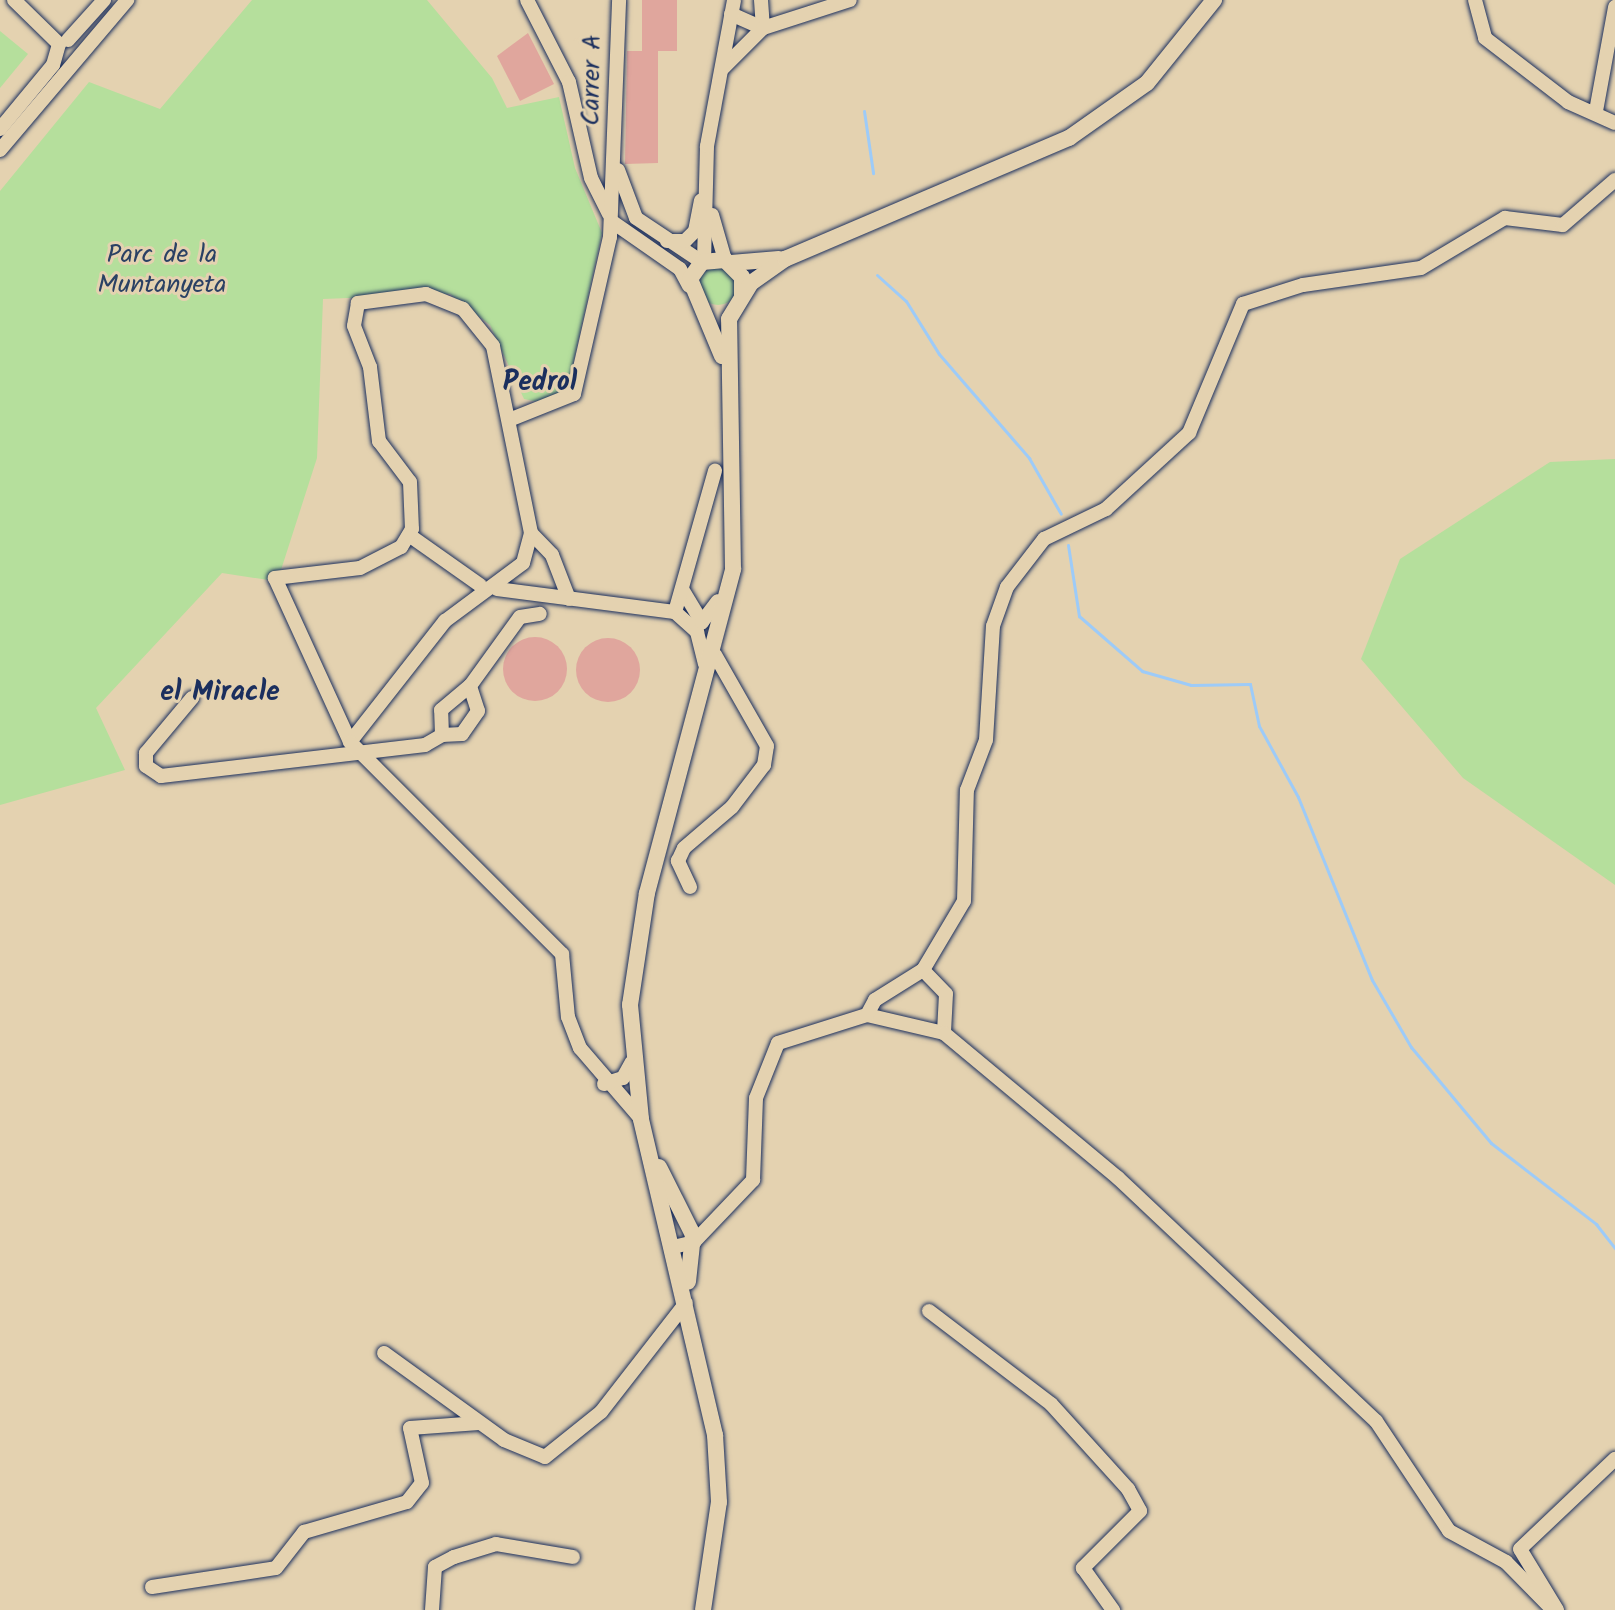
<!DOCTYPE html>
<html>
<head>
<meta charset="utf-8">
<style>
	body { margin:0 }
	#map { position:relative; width:1615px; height:1610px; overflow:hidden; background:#e4d2b0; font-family:Kalam,sans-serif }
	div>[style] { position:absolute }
	.green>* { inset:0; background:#b5df9c }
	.round { border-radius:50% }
	.stream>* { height:3px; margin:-1.5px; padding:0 1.5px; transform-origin:1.5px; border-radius:1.5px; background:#9dcbf8 }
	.building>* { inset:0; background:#e0a69d }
	.roads { filter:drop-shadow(0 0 2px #1b2f5e) drop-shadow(0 0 2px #1b2f5e) }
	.minor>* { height:14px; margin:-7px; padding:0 7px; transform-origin:7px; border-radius:7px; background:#e4d2b0 }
	.major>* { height:16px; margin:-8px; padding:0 8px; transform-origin:8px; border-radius:8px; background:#e4d2b0 }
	span { translate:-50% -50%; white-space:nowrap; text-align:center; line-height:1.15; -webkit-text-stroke:6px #e4d2b0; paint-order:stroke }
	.street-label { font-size:26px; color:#1b2f5e }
	.park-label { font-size:26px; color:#2a4164 }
	.neighbourhood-label { font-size:28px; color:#1b2f5e; font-weight:700 }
</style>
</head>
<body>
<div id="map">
	<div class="green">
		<div style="clip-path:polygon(252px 0,427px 0,492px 78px,507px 108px,559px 97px,575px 168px,602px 233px,569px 382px,561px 394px,539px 402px,524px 399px,490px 325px,450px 294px,323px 299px,317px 458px,281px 570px,268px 580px,222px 573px,96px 708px,125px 770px,0 805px,0 191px,89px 82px,160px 109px)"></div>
		<div style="clip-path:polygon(0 31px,28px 54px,0 88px)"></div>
		<div class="round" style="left:699px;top:267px;width:38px;height:38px"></div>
		<div style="clip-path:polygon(1615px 459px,1615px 885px,1463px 778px,1361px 659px,1400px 559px,1550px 462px)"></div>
	</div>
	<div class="stream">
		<div style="left:864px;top:111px;width:63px;rotate:81.7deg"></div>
		<div style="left:877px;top:275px;width:39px;rotate:42deg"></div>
		<div style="left:906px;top:301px;width:62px;rotate:58.1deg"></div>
		<div style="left:939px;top:354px;width:138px;rotate:49.1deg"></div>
		<div style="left:1029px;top:458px;width:64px;rotate:60.3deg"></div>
		<div style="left:1068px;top:545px;width:72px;rotate:81.2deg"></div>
		<div style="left:1079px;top:616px;width:84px;rotate:41.1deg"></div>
		<div style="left:1142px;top:671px;width:51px;rotate:15.9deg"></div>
		<div style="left:1191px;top:685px;width:59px;rotate:-1deg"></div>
		<div style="left:1250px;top:684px;width:43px;rotate:77.9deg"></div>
		<div style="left:1259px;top:726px;width:81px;rotate:61.2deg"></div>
		<div style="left:1298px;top:797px;width:197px;rotate:68deg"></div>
		<div style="left:1372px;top:980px;width:78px;rotate:59.8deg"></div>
		<div style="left:1411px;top:1047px;width:125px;rotate:50.2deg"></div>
		<div style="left:1491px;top:1143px;width:133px;rotate:37.6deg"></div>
		<div style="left:1596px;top:1224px;width:31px;rotate:52deg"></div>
	</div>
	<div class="building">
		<div style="clip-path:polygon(642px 0,677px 0,677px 51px,658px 51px,658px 163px,625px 164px,627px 51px,642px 51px)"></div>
		<div style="clip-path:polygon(528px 33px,554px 84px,520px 101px,497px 56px)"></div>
		<div class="round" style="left:503px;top:637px;width:64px;height:64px"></div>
		<div class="round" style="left:576px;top:638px;width:64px;height:64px"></div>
	</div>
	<div class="roads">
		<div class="minor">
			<div style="left:14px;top:0;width:63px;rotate:44.4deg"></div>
			<div style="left:527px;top:0;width:92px;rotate:62.9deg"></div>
			<div style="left:569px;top:82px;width:98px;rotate:77.1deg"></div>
			<div style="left:591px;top:178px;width:40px;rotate:63.4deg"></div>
			<div style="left:761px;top:0;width:28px;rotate:86deg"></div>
			<div style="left:1475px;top:0;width:39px;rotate:75deg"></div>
			<div style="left:1485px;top:38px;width:105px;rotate:37.6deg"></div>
			<div style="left:1568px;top:102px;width:51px;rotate:24.1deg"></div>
			<div style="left:731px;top:14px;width:35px;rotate:24deg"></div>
			<div style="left:68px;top:40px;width:54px;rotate:-48deg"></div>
			<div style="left:722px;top:69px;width:58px;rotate:-45deg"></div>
			<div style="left:763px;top:28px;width:91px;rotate:-17.8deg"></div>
			<div style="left:1596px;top:111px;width:106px;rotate:-79.6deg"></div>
			<div style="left:0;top:129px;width:83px;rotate:-50.4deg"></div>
			<div style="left:53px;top:65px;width:22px;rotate:-74deg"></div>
			<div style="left:0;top:150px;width:197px;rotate:-49.7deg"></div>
			<div style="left:618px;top:170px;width:51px;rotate:69.4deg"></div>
			<div style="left:636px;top:218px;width:79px;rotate:33.7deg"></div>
			<div style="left:712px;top:215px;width:47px;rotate:73.9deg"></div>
			<div style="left:614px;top:223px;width:80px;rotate:34.9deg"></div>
			<div style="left:680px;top:269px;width:19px;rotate:62deg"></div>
			<div style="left:667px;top:241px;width:18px"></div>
			<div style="left:685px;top:241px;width:14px;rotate:-45deg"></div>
			<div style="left:695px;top:231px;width:31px;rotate:-79deg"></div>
			<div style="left:704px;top:261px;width:115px;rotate:-88.5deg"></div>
			<div style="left:707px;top:146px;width:148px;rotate:-79.5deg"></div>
			<div style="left:509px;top:420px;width:70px;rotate:-21.8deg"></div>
			<div style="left:574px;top:394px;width:161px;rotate:-77.1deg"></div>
			<div style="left:610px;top:237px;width:237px;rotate:-87.8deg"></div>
			<div style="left:531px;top:533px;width:30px;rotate:46deg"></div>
			<div style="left:552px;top:555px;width:47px;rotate:68.9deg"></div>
			<div style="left:409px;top:535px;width:87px;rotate:35.2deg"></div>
			<div style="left:497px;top:589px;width:179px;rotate:7.4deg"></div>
			<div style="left:675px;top:612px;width:30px;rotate:42deg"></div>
			<div style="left:697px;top:632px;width:33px;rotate:76deg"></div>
			<div style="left:682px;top:589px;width:39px;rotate:59deg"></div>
			<div style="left:702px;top:622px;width:26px;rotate:-53deg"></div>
			<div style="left:675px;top:612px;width:147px;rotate:-74.2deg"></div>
			<div style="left:192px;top:698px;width:72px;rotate:129.9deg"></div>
			<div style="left:146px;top:753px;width:13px;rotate:90deg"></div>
			<div style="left:146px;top:766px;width:18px;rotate:34deg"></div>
			<div style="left:161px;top:776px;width:266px;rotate:-6.7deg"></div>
			<div style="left:425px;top:745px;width:20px;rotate:-30deg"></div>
			<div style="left:442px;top:735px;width:25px;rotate:-92deg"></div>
			<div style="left:441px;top:710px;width:38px;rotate:-40deg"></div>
			<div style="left:470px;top:686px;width:85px;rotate:-54.1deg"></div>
			<div style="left:520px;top:617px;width:20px;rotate:-9deg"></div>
			<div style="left:442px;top:735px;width:20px;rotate:-3deg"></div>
			<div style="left:462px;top:734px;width:28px;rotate:-55deg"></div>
			<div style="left:478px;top:711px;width:26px;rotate:-108deg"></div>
			<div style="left:350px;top:742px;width:154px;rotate:-51.9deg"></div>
			<div style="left:445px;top:621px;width:97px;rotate:-36.6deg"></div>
			<div style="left:523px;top:563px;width:31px;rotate:-75deg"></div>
			<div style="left:531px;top:533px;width:191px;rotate:-101.5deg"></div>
			<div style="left:493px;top:346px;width:48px;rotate:-129deg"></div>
			<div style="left:463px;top:309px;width:40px;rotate:-158deg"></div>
			<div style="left:426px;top:294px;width:69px;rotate:172.5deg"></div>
			<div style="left:358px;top:303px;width:23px;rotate:100deg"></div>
			<div style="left:354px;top:326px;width:44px;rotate:68.7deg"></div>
			<div style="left:370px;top:367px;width:75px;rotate:83.1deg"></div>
			<div style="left:379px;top:441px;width:51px;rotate:52.9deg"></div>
			<div style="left:410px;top:482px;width:47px;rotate:87.6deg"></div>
			<div style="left:412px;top:529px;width:21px;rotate:121deg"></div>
			<div style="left:401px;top:547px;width:46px;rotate:152.9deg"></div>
			<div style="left:360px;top:568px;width:86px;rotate:173.3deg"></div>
			<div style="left:275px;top:578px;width:180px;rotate:65.4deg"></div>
			<div style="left:350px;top:742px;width:300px;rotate:45deg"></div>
			<div style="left:562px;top:954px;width:63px;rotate:84.6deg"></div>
			<div style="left:568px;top:1017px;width:33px;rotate:69deg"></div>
			<div style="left:580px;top:1048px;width:94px;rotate:49.3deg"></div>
			<div style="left:690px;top:887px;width:29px;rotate:-115deg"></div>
			<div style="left:678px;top:861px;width:14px;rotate:-65deg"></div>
			<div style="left:684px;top:848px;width:63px;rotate:-40.5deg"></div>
			<div style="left:732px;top:807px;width:53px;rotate:-52.7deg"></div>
			<div style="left:764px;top:765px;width:19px;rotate:-81deg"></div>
			<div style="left:767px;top:746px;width:105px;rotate:-119.7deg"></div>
			<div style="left:923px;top:970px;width:33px;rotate:46deg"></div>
			<div style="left:946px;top:994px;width:39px;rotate:93deg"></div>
			<div style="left:867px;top:1015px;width:79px;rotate:13.2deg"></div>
			<div style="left:944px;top:1033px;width:226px;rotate:39.8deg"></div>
			<div style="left:1118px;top:1178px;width:354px;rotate:43.3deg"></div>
			<div style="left:1376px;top:1421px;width:132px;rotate:56.4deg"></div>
			<div style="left:1449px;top:1531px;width:65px;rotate:28.5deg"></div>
			<div style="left:1506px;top:1562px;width:67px;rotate:45.6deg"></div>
			<div style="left:604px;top:1084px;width:20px;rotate:-18deg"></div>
			<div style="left:623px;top:1078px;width:18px;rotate:-61deg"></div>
			<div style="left:673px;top:1247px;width:22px;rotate:-13deg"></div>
			<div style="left:694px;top:1242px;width:86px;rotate:-46.4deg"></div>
			<div style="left:753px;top:1180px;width:82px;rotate:-87.9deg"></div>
			<div style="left:756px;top:1098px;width:59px;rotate:-68.2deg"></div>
			<div style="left:778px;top:1043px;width:93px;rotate:-17.5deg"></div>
			<div style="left:867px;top:1015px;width:17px;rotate:-62deg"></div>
			<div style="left:875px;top:1000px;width:57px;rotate:-32deg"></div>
			<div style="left:923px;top:970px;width:80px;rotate:-59.3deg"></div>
			<div style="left:964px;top:901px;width:111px;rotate:-88.5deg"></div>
			<div style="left:967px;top:790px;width:53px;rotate:-69.2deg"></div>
			<div style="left:986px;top:740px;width:114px;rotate:-86.5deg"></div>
			<div style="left:993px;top:626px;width:41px;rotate:-70.3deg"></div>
			<div style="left:1007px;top:587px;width:61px;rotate:-52.4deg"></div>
			<div style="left:1044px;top:539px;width:69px;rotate:-25.8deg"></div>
			<div style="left:1106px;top:509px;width:113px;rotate:-42.5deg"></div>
			<div style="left:1189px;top:433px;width:140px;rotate:-67.3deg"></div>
			<div style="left:1243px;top:304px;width:63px;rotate:-17.6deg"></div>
			<div style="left:1303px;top:285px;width:119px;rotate:-8.2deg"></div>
			<div style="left:1421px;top:268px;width:98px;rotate:-30.8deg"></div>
			<div style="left:1505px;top:218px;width:58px;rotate:6.9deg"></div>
			<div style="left:1563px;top:225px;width:69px;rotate:-40.9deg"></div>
			<div style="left:929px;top:1311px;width:153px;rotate:37.3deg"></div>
			<div style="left:1051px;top:1404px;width:115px;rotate:47.8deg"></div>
			<div style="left:1128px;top:1489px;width:25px;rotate:61deg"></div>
			<div style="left:1140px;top:1511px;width:81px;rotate:135deg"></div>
			<div style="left:1083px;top:1568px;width:52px;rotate:54.5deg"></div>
			<div style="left:384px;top:1353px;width:148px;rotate:35.9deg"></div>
			<div style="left:504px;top:1440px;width:44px;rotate:22.5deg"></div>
			<div style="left:545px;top:1457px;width:72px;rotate:-38.8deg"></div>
			<div style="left:601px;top:1412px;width:138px;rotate:-52.1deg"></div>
			<div style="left:152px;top:1587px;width:125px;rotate:-8.7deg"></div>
			<div style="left:276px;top:1568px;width:46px;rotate:-52.1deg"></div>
			<div style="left:304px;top:1532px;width:107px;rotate:-16.2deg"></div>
			<div style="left:407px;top:1502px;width:24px;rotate:-52deg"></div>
			<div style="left:422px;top:1483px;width:56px;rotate:-102.3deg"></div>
			<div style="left:410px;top:1428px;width:69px;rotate:-4.1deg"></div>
			<div style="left:432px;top:1610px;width:43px;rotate:-86deg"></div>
			<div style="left:435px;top:1567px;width:21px;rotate:-28deg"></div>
			<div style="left:454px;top:1557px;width:44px;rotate:-17.2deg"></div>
			<div style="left:496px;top:1544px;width:78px;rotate:9.6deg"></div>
			<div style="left:1557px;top:1610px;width:71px;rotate:-121.2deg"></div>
			<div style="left:1520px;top:1549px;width:131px;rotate:-43.5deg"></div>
		</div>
		<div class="major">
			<div style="left:731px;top:263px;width:48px;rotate:-4.8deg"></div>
			<div style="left:722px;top:356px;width:83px;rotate:-112.6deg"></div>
			<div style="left:690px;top:279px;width:21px;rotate:-55deg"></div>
			<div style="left:702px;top:262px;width:23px;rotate:-5deg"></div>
			<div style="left:725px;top:260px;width:24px;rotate:45deg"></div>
			<div style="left:742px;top:277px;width:18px;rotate:90deg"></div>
			<div style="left:659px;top:1167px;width:76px;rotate:63.4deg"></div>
			<div style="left:693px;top:1235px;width:47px;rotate:96.1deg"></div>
			<div style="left:703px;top:1610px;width:109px;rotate:-81.6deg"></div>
			<div style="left:719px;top:1502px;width:67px;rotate:-93.4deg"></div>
			<div style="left:715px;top:1435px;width:325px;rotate:-103.2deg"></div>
			<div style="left:641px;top:1119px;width:115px;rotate:-95.5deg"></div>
			<div style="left:630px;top:1005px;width:113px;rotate:-81.4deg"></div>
			<div style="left:647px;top:893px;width:335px;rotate:-75.1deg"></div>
			<div style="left:733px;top:569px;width:250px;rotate:-90.9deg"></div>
			<div style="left:729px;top:319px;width:42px;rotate:-58.6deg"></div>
			<div style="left:751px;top:283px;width:42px;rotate:-35.2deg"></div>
			<div style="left:785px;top:259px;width:309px;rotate:-23.1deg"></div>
			<div style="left:1069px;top:138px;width:95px;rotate:-35.2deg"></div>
			<div style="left:1147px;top:83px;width:107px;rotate:-51.1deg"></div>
		</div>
	</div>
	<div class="street-label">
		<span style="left:593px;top:80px;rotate:-89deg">Carrer A</span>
	</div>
	<div class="park-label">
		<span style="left:162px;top:271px">Parc de la<br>Muntanyeta</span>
	</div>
	<div class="neighbourhood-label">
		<span style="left:540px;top:383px">Pedrol</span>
		<span style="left:220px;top:693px">el Miracle</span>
	</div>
</div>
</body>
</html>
